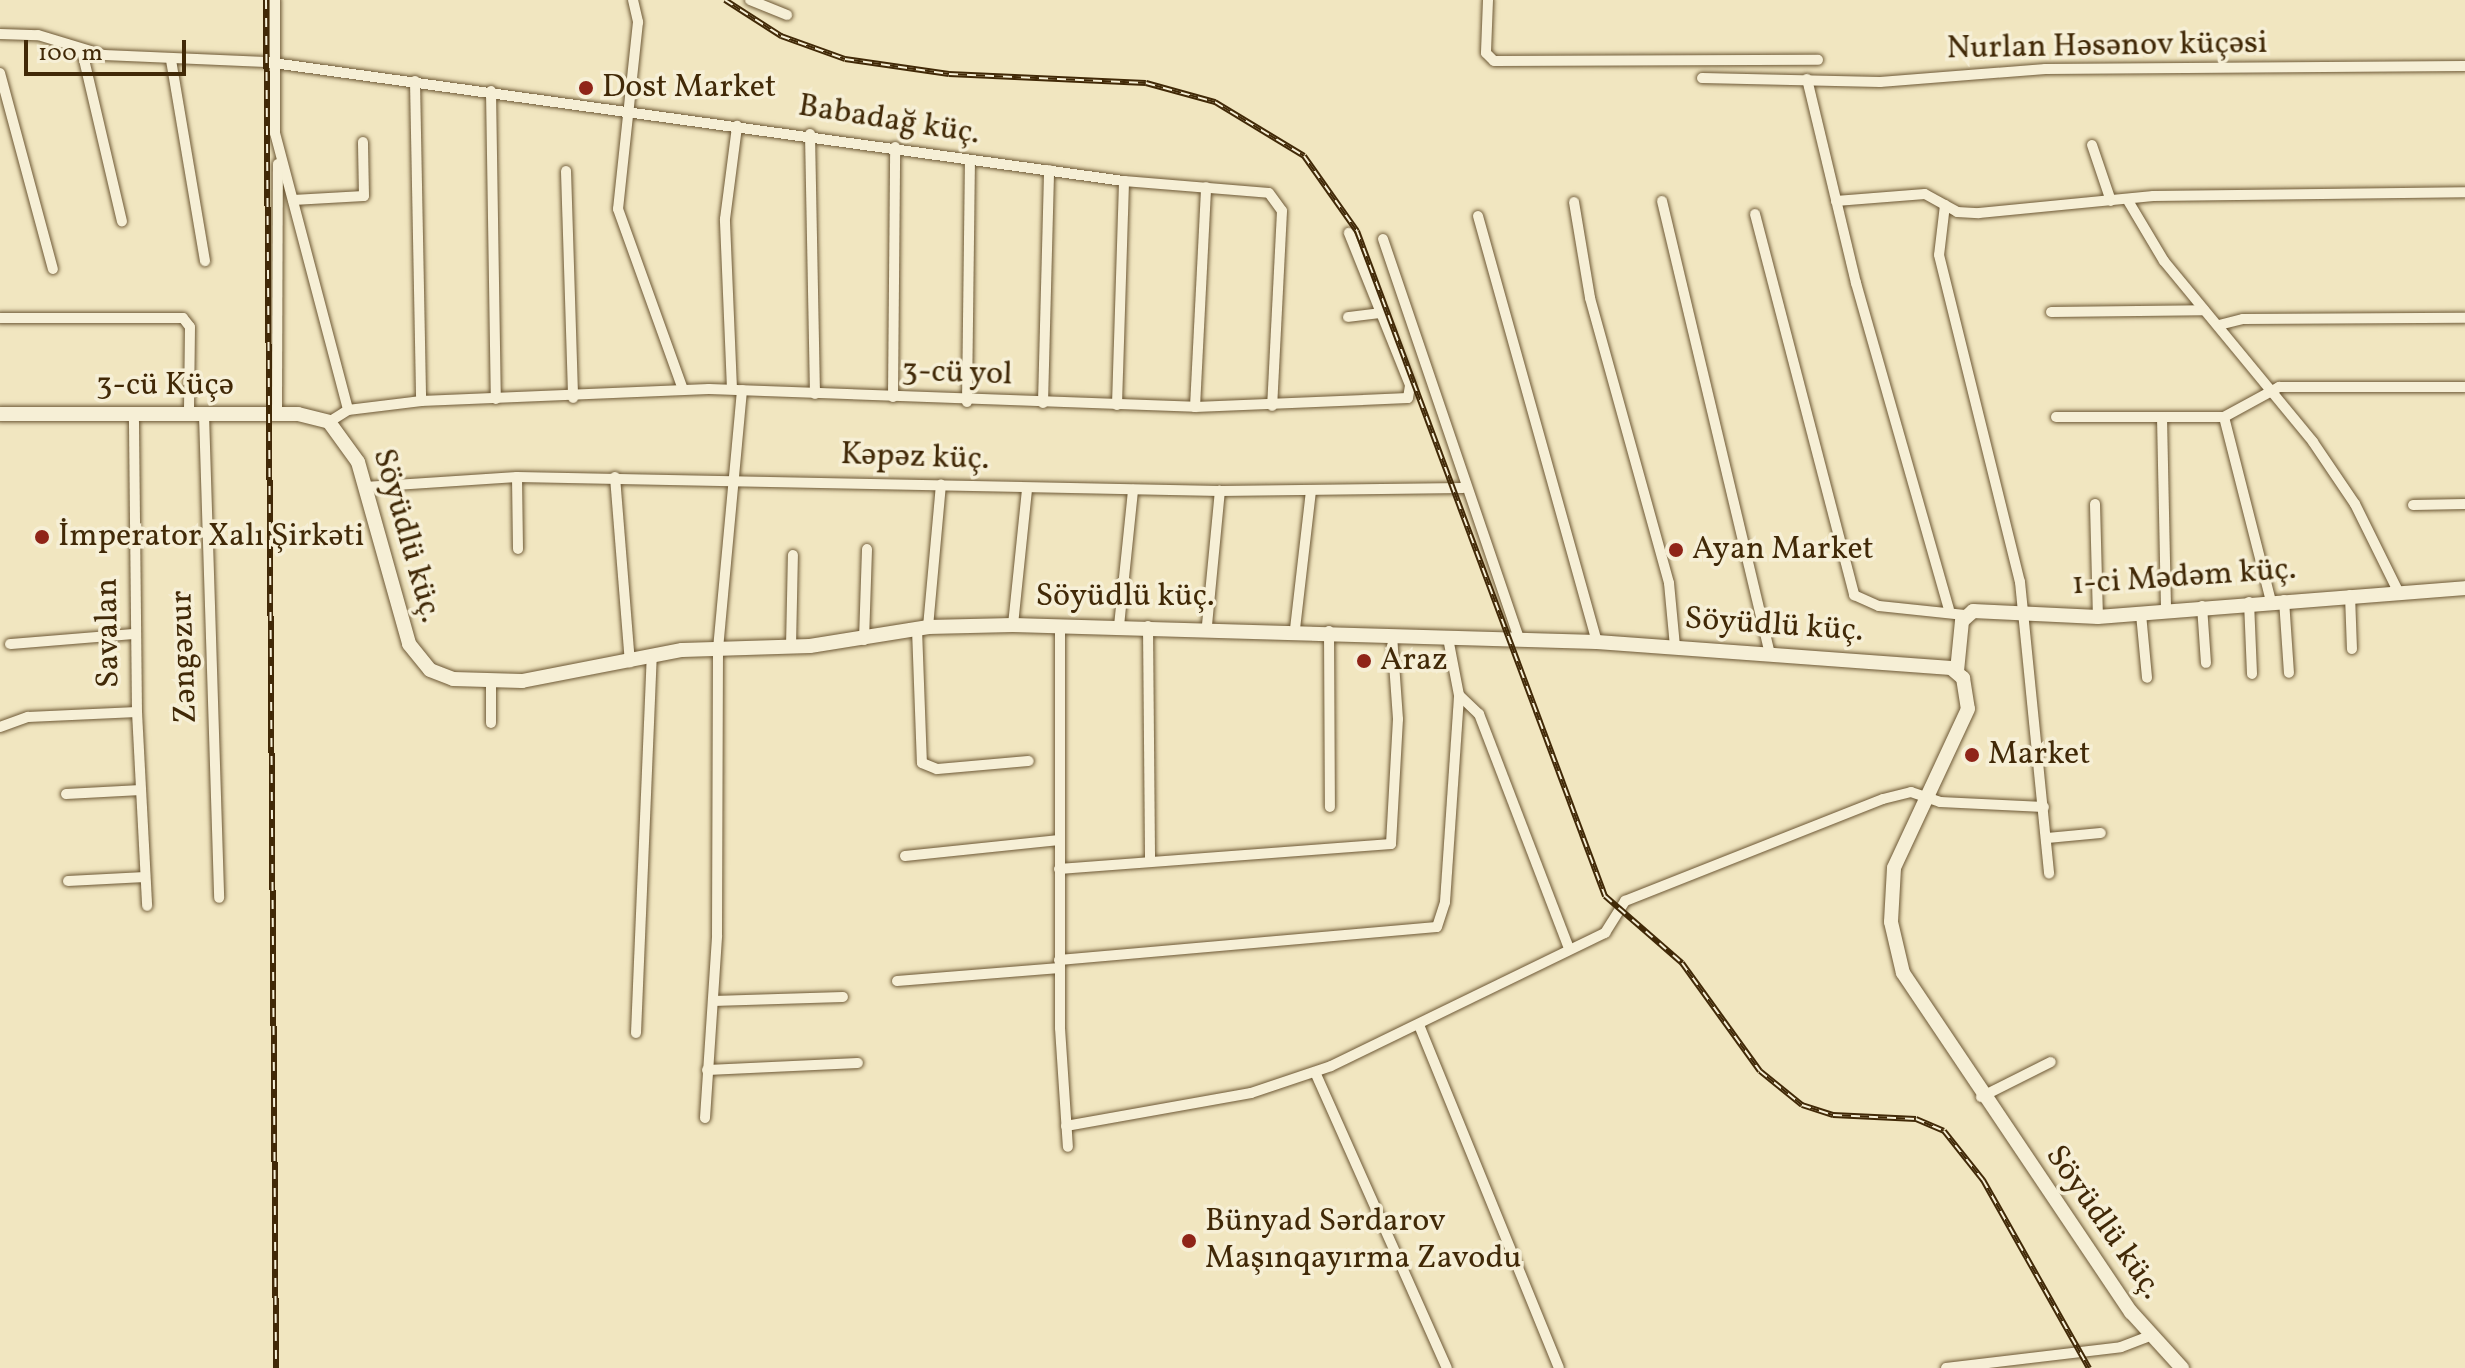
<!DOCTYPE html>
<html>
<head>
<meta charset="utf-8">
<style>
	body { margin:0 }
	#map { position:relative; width:2465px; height:1368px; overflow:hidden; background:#f1e6c0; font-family:Vollkorn,serif }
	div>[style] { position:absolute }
	.roads { filter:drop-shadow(0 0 2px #6d5835) drop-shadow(0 0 2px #6d5835) }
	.street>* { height:10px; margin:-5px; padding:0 5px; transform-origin:5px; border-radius:5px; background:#f6efd6 }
	.secondary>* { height:14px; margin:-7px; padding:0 7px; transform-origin:7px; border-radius:7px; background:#f6efd6 }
	.rail>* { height:6px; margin-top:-3px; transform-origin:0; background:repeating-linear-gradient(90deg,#f6efd6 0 9px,#412907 0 18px); box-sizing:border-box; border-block:2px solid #412907 }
	.dots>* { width:22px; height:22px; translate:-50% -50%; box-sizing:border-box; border:4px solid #f6efd6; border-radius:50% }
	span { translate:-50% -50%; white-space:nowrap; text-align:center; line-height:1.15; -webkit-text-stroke:7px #f6efd6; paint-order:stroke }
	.street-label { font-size:32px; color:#412907 }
	.poi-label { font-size:32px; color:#412907 }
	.left { translate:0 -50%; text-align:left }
	.scale { position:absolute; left:24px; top:40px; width:162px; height:36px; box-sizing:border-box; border:4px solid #412907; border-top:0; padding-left:10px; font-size:24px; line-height:28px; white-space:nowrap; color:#412907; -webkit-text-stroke:6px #f6efd6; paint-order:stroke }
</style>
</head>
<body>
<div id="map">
	<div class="roads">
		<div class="street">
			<div style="left:275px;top:0;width:133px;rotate:90deg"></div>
			<div style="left:275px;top:133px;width:286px;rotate:75.2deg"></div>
			<div style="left:633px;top:0;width:23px;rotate:77deg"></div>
			<div style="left:638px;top:22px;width:188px;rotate:96.1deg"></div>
			<div style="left:618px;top:209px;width:192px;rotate:70.2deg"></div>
			<div style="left:750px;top:0;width:40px;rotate:22deg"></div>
			<div style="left:1488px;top:0;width:53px;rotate:92.2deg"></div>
			<div style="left:1486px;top:53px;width:11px;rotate:45deg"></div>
			<div style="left:1494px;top:61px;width:324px;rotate:-0.2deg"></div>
			<div style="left:0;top:34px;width:38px;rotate:2deg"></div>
			<div style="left:38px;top:35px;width:69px;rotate:16.9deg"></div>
			<div style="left:104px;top:55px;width:162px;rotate:2.5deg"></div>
			<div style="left:266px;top:62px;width:866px;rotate:7.9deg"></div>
			<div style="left:1124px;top:181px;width:145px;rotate:4.7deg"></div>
			<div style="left:1269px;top:193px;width:22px;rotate:54deg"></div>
			<div style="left:1282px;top:211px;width:195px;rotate:92.9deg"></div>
			<div style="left:82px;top:51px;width:175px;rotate:76.8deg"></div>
			<div style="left:171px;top:60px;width:204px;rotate:80.4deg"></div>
			<div style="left:0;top:73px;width:203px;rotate:74.9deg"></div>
			<div style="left:1702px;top:78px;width:178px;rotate:1.3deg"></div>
			<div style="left:1880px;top:82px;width:166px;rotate:-4.5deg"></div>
			<div style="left:2045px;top:69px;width:420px;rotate:-0.4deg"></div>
			<div style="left:1807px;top:79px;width:210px;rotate:76.5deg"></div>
			<div style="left:1856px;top:283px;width:339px;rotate:74.1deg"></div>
			<div style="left:415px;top:81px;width:320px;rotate:88.9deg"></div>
			<div style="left:491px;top:91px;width:308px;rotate:89.1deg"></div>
			<div style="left:810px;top:134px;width:260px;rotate:88.9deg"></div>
			<div style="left:2092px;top:145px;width:59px;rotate:71.3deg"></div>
			<div style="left:566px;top:171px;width:227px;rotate:88.2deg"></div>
			<div style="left:2127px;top:199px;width:72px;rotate:59.2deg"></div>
			<div style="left:2164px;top:261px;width:234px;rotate:50.5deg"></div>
			<div style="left:2313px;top:442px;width:75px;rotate:55.9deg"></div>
			<div style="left:2355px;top:504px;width:97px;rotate:63.7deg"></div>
			<div style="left:293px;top:200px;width:71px;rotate:-3.2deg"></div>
			<div style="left:364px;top:196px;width:54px;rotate:-91.1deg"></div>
			<div style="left:1662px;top:201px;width:466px;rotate:76.6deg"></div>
			<div style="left:1836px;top:201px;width:89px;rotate:-4.5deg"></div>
			<div style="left:1925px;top:194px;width:37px;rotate:29deg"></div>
			<div style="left:1957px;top:212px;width:22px;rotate:3deg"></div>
			<div style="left:1979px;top:213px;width:175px;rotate:-5.6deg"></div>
			<div style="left:2153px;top:196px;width:312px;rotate:-0.7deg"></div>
			<div style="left:1574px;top:202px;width:97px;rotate:80.5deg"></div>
			<div style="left:1590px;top:298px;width:296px;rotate:74.5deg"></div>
			<div style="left:1669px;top:583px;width:63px;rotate:84.6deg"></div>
			<div style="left:1945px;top:205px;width:50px;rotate:96.8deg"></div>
			<div style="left:1939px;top:255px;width:337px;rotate:76.1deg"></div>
			<div style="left:2020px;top:582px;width:293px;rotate:84.3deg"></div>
			<div style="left:1755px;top:214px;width:394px;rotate:75.4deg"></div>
			<div style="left:1854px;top:595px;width:27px;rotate:24deg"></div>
			<div style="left:1879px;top:606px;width:86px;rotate:6deg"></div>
			<div style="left:1478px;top:216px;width:442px;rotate:74.4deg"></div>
			<div style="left:1383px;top:239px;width:422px;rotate:71.2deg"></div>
			<div style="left:2051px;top:312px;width:153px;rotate:-0.7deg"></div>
			<div style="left:1348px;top:317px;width:35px;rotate:-7deg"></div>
			<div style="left:0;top:318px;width:183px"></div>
			<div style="left:183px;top:318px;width:11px;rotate:52deg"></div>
			<div style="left:190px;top:327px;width:88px;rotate:90.7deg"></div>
			<div style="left:2219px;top:325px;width:25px;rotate:-14deg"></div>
			<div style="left:2243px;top:319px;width:222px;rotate:-0.3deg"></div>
			<div style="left:732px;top:389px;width:170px;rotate:-92.4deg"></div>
			<div style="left:725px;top:219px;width:94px;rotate:-82.6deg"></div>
			<div style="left:893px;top:397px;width:250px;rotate:-89.5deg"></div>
			<div style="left:967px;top:402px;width:242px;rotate:-89.3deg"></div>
			<div style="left:1043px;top:403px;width:233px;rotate:-88.5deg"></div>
			<div style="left:1117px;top:405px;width:224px;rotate:-88.2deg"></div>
			<div style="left:1195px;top:407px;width:220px;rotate:-87.1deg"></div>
			<div style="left:277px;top:414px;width:250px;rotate:-89.8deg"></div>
			<div style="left:204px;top:415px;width:483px;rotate:88.2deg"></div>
			<div style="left:2056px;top:417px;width:168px"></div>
			<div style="left:2224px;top:417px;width:63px;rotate:-28.6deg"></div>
			<div style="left:2279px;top:387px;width:186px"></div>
			<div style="left:2162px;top:417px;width:194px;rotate:88.8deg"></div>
			<div style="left:2224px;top:417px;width:190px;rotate:75.7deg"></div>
			<div style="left:329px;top:422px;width:22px;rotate:-32deg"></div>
			<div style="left:348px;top:410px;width:74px;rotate:-7deg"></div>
			<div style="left:421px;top:401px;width:288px;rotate:-2.4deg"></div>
			<div style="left:709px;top:389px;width:486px;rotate:2.1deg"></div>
			<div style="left:1195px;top:407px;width:213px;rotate:-2.4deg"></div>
			<div style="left:1408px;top:398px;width:13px;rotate:-81deg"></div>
			<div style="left:1410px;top:385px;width:164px;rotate:-111.9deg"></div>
			<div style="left:517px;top:477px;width:72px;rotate:89.2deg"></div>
			<div style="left:615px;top:477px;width:186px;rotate:85.4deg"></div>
			<div style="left:365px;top:487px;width:152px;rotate:-3.8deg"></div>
			<div style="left:517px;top:477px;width:703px;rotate:1.14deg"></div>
			<div style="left:1220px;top:491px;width:243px;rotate:-0.7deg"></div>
			<div style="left:2095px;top:504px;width:113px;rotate:88.5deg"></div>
			<div style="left:2413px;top:505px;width:52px;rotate:-1.1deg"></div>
			<div style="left:2350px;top:595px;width:54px;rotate:87.9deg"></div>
			<div style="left:2284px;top:600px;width:73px;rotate:86.1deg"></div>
			<div style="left:2249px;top:602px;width:72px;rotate:87.6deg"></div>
			<div style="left:2202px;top:606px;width:57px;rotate:86deg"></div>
			<div style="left:2141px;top:614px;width:64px;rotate:84.6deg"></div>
			<div style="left:1013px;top:625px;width:137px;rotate:-84.1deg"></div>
			<div style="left:1060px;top:625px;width:403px;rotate:90deg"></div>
			<div style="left:1060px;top:1028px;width:119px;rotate:86.2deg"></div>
			<div style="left:1207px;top:625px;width:135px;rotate:-84.5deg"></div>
			<div style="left:1119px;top:626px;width:137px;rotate:-84.1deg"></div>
			<div style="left:1148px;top:626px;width:235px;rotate:89.5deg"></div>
			<div style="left:928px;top:627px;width:143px;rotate:-84.8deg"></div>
			<div style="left:917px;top:629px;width:134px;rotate:87.9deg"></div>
			<div style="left:922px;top:763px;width:16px;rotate:22deg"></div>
			<div style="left:937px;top:769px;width:92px;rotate:-5deg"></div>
			<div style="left:1295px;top:629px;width:139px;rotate:-83.4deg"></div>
			<div style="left:1329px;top:631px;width:176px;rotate:89.7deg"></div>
			<div style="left:1448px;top:638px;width:58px;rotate:79.1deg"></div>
			<div style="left:1459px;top:695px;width:28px;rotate:44deg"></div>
			<div style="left:1479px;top:714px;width:251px;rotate:69deg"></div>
			<div style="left:864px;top:640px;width:91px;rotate:-88.1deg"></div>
			<div style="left:10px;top:644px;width:125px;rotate:-4.6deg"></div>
			<div style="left:791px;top:647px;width:92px;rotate:-88.8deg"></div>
			<div style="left:137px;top:712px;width:194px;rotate:87deg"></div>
			<div style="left:491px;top:723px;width:41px;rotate:-90deg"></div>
			<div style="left:0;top:727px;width:30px;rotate:-20deg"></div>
			<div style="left:28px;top:717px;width:109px;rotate:-2.6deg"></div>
			<div style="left:137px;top:712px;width:297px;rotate:-90.6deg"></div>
			<div style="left:66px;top:794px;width:75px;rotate:-3.1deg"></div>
			<div style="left:2047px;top:838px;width:54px;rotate:-5.3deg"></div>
			<div style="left:905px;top:856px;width:155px;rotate:-5.9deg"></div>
			<div style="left:1059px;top:869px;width:333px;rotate:-4.3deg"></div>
			<div style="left:1391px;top:844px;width:125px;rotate:-86.8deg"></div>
			<div style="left:1398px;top:719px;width:83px;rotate:-94.1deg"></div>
			<div style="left:68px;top:881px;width:77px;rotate:-3deg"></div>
			<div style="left:1059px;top:960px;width:379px;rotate:-5deg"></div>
			<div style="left:1437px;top:927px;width:26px;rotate:-72deg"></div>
			<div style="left:1445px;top:902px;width:207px;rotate:-86.1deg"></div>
			<div style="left:897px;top:981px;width:163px;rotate:-4.6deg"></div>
			<div style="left:713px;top:1001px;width:130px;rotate:-1.8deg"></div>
			<div style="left:1419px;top:1025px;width:370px;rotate:67.8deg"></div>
			<div style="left:636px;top:1033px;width:378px;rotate:-87.6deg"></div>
			<div style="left:707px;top:1070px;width:151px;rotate:-2.7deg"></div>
			<div style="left:1315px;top:1072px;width:324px;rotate:66deg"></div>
			<div style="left:1981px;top:1097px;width:78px;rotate:-26.6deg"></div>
			<div style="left:705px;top:1118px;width:183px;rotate:-86.2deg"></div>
			<div style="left:717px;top:935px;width:286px;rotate:-89.8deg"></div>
			<div style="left:718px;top:649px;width:260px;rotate:-84.7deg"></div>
			<div style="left:1066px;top:1126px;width:188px;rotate:-10.1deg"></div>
			<div style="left:1251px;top:1093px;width:84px;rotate:-18.6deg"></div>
			<div style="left:1331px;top:1066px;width:305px;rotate:-25.9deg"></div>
			<div style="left:1605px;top:933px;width:38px;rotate:-58deg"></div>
			<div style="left:1625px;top:901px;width:277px;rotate:-21.6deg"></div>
			<div style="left:1883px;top:799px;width:29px;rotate:-14deg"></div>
			<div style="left:1911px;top:792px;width:31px;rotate:19deg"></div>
			<div style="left:1940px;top:802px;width:104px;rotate:2.8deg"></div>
			<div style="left:1946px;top:1368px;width:176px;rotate:-6.8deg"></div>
			<div style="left:2121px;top:1347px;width:30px;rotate:-21deg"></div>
		</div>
		<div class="secondary">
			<div style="left:0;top:414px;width:298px"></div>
			<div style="left:298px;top:414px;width:32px;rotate:14deg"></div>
			<div style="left:329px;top:422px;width:49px;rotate:54.1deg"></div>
			<div style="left:358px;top:462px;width:189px;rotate:74.3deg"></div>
			<div style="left:409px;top:644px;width:33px;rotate:51deg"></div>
			<div style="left:430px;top:670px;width:25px;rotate:21deg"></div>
			<div style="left:453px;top:679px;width:69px;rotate:1.7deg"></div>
			<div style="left:522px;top:681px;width:163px;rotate:-11deg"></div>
			<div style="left:682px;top:650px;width:128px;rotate:-1.8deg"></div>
			<div style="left:810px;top:646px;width:120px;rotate:-9.1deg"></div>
			<div style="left:928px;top:627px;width:85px;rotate:-1.3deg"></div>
			<div style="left:1013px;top:625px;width:584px;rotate:1.67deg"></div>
			<div style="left:1597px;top:642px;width:355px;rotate:4.2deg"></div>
			<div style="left:1951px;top:668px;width:16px;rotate:40deg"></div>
			<div style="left:1963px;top:678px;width:31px;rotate:81deg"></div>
			<div style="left:1968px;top:709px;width:175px;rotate:115deg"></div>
			<div style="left:1894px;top:868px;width:54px;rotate:93.2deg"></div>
			<div style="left:1891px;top:922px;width:52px;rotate:76.8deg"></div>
			<div style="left:1903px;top:973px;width:409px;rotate:56.1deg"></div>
			<div style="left:2131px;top:1312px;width:76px;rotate:47.7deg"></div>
			<div style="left:1957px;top:671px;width:50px;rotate:-84.3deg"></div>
			<div style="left:1962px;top:621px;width:15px;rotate:-42deg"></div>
			<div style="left:1973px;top:611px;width:125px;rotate:2.7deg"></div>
			<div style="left:2098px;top:617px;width:368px;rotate:-4.5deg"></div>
		</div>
	</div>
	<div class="rail">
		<div style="left:266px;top:0;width:1368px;rotate:89.58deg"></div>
		<div style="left:725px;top:0;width:67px;rotate:32.7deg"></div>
		<div style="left:781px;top:36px;width:68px;rotate:19.8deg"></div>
		<div style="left:845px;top:59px;width:105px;rotate:8.2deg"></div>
		<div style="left:949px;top:74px;width:197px;rotate:2.6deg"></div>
		<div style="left:1146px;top:83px;width:72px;rotate:15.4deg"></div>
		<div style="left:1215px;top:102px;width:104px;rotate:31.2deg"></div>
		<div style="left:1304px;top:156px;width:92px;rotate:54.8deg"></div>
		<div style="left:1357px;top:231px;width:710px;rotate:69.55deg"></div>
		<div style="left:1605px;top:896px;width:102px;rotate:41deg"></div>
		<div style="left:1682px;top:963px;width:133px;rotate:54.2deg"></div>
		<div style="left:1760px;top:1071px;width:54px;rotate:39deg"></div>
		<div style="left:1802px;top:1105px;width:33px;rotate:18deg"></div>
		<div style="left:1833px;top:1115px;width:83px;rotate:2.8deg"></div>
		<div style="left:1916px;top:1119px;width:30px;rotate:23deg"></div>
		<div style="left:1944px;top:1131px;width:63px;rotate:51.5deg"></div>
		<div style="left:1983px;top:1180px;width:216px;rotate:60.6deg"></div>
	</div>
	<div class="dots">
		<div style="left:586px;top:88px;background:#8f2418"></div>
		<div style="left:42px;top:537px;background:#8f2418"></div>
		<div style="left:1676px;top:550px;background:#8f2418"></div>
		<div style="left:1364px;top:661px;background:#8f2418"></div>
		<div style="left:1972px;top:755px;background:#8f2418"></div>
		<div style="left:1189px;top:1241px;background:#8f2418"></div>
	</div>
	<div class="street-label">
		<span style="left:2107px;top:47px;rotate:-1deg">Nurlan Həsənov küçəsi</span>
		<span style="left:889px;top:121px;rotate:9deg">Babadağ küç.</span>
		<span style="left:957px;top:374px;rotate:2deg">3-cü yol</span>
		<span style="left:165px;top:386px">3-cü Küçə</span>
		<span style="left:915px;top:458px;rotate:2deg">Kəpəz küç.</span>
		<span style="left:406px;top:536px;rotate:74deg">Söyüdlü küç.</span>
		<span style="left:2184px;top:578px;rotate:-4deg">1-ci Mədəm küç.</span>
		<span style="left:1125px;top:597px">Söyüdlü küç.</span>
		<span style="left:1774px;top:626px;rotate:4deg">Söyüdlü küç.</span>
		<span style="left:109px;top:633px;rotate:-91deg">Savalan</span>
		<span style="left:185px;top:657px;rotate:-92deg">Zəngəzur</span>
		<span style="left:2103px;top:1223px;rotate:55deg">Söyüdlü küç.</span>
	</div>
	<div class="poi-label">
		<span class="left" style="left:602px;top:88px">Dost Market</span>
		<span class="left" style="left:58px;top:537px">İmperator Xalı Şirkəti</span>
		<span class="left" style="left:1692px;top:550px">Ayan Market</span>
		<span class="left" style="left:1380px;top:661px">Araz</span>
		<span class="left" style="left:1988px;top:755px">Market</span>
		<span class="left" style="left:1205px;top:1241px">Bünyad Sərdarov<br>Maşınqayırma Zavodu</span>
	</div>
	<div class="scale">100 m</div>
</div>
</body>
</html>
